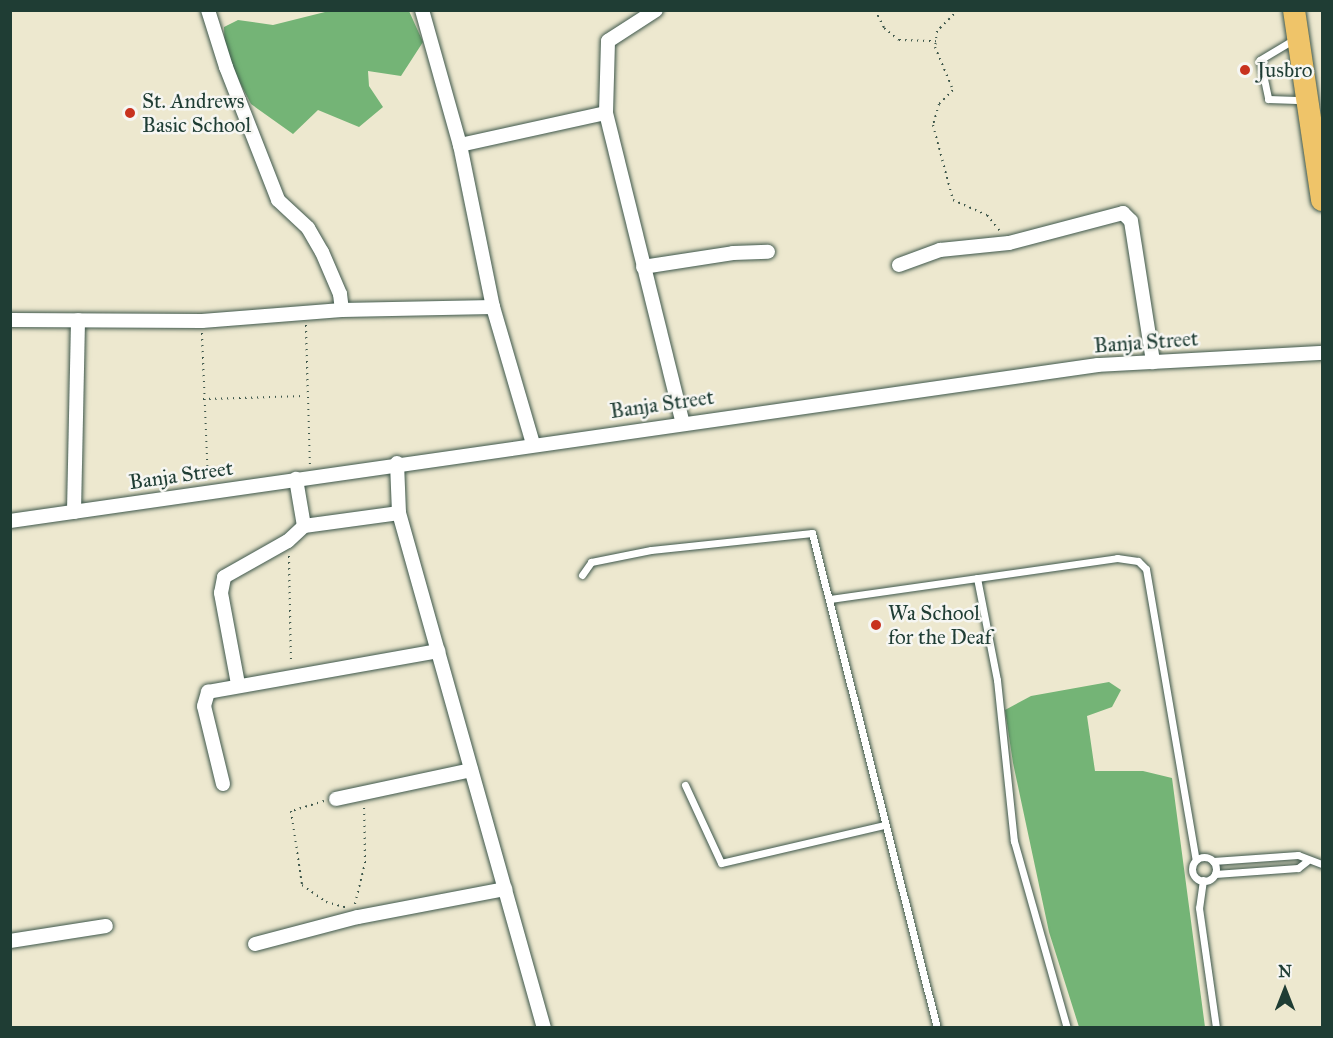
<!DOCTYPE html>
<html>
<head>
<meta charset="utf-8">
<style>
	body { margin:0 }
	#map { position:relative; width:1333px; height:1038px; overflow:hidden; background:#ede8cf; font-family:"IM FELL Great Primer",serif }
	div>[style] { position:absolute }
	.forest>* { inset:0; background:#74b476 }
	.path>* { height:2px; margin-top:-1px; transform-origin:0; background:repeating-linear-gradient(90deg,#3e574b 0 1.5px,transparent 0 6px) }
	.roads { filter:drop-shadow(0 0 2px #3e574b) drop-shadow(0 0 2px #3e574b) }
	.service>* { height:7px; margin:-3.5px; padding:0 3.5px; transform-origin:3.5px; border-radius:3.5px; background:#fff }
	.service>.ring { margin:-3.5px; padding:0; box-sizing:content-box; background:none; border:7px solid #fff; border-radius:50% }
	.minor>* { height:14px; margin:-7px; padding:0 7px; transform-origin:7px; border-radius:7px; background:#fff }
	.trunk>* { height:22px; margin:-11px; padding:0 11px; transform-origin:11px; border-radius:11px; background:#efc469 }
	.dots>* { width:16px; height:16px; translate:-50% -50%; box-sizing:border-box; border:3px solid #f6f6f2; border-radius:50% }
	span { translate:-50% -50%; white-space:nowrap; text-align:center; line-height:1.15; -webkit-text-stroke:5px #f6f6f2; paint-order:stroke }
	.poi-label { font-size:21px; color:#1f3d34 }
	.left { translate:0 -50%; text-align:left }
	.street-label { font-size:21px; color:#1f3d34 }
	.frame { position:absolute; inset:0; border:12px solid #1f3d34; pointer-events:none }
	.north { position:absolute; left:1255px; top:960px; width:60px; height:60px; -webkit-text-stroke:4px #f6f6f2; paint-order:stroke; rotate:0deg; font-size:16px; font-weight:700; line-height:24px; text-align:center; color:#1f3d34 }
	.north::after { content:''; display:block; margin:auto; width:21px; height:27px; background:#1f3d34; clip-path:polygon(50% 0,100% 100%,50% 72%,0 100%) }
</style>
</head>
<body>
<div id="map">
	<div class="forest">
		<div style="clip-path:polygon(329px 11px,409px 11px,423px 42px,401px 76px,368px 71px,369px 86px,383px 107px,359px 127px,318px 110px,293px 134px,251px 104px,225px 54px,224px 27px,238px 20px,273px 25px)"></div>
		<div style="clip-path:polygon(1109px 682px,1121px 690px,1112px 707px,1087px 716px,1095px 771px,1143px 771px,1172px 778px,1205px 1027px,1079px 1027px,1049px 932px,1013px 763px,1005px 710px,1031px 696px)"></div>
	</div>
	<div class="path">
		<div style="left:875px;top:10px;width:20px;rotate:63deg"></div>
		<div style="left:884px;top:28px;width:19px;rotate:39deg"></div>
		<div style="left:899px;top:40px;width:37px;rotate:2deg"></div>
		<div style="left:958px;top:10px;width:30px;rotate:135deg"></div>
		<div style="left:937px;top:31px;width:16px;rotate:97deg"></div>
		<div style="left:935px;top:47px;width:47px;rotate:67.3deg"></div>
		<div style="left:953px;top:90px;width:20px;rotate:135deg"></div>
		<div style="left:939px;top:104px;width:22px;rotate:106deg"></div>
		<div style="left:933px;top:125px;width:78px;rotate:75.1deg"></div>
		<div style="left:953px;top:200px;width:37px;rotate:24deg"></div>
		<div style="left:987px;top:215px;width:21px;rotate:51deg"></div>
		<div style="left:306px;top:325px;width:141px;rotate:88.4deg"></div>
		<div style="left:202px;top:333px;width:147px;rotate:87.7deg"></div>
		<div style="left:203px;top:399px;width:102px;rotate:-1.7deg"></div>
		<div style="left:289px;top:556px;width:108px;rotate:88.9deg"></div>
		<div style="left:324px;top:801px;width:34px;rotate:163deg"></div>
		<div style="left:291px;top:811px;width:75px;rotate:81.5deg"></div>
		<div style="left:302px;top:885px;width:29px;rotate:35deg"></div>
		<div style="left:326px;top:902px;width:20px;rotate:15deg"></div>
		<div style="left:355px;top:904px;width:42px;rotate:-76.3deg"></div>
		<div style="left:365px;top:863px;width:56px;rotate:-91deg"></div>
	</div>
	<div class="roads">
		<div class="service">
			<div style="left:1293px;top:40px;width:39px;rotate:149deg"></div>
			<div style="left:1260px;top:60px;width:40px;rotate:78deg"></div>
			<div style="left:1268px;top:99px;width:36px;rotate:2deg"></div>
			<div style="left:582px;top:575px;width:16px;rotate:-55deg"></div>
			<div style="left:591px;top:562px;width:61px;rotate:-11.3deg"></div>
			<div style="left:651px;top:550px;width:162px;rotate:-6deg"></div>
			<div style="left:812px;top:533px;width:511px;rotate:75.83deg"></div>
			<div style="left:977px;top:578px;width:104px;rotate:78.9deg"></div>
			<div style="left:997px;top:680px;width:162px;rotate:84deg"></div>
			<div style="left:1014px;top:841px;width:194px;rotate:74.2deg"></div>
			<div style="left:830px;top:599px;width:290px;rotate:-8.1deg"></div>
			<div style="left:1117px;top:558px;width:21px;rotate:8deg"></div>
			<div style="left:1138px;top:561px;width:11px;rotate:45deg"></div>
			<div style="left:1146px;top:569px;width:295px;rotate:80.3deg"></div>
			<div style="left:685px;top:785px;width:86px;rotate:65.2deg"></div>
			<div style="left:721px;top:863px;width:167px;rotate:-13.1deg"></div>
			<div class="ring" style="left:1192px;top:857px;width:17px;height:17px"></div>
			<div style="left:1213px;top:861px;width:85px;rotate:-4deg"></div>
			<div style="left:1298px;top:855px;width:26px;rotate:21deg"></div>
			<div style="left:1215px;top:874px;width:83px;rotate:-4.1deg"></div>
			<div style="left:1298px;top:868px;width:11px;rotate:-38deg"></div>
			<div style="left:1203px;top:880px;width:28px;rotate:98deg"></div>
			<div style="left:1199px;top:908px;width:121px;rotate:81.9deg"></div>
		</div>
		<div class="minor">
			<div style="left:208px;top:10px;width:60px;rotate:72.5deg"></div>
			<div style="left:226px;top:67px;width:143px;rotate:68.6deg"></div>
			<div style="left:278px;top:200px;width:41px;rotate:43deg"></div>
			<div style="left:308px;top:228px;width:28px;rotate:60deg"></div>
			<div style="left:322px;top:252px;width:46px;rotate:66.8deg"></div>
			<div style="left:340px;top:294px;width:16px;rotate:83deg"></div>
			<div style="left:422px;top:10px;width:140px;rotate:74.3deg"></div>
			<div style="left:460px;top:145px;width:165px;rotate:78.5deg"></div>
			<div style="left:493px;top:307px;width:143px;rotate:73.7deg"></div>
			<div style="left:606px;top:113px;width:319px;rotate:76.1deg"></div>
			<div style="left:460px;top:145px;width:149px;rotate:-12.4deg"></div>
			<div style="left:606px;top:113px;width:72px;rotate:-88.4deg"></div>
			<div style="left:608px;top:41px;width:57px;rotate:-32.9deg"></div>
			<div style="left:899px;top:265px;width:44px;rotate:-20.1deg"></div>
			<div style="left:940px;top:250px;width:69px;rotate:-5.8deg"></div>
			<div style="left:1009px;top:243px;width:118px;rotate:-14.7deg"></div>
			<div style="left:1123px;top:213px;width:11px;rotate:45deg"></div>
			<div style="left:1131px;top:221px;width:143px;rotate:81.1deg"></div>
			<div style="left:643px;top:267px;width:91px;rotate:-8.8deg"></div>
			<div style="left:733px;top:253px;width:35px;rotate:-2deg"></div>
			<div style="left:10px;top:320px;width:192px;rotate:0.3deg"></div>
			<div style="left:202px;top:321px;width:140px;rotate:-4.5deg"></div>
			<div style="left:342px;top:310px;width:151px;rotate:-1.1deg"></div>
			<div style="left:397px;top:463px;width:50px;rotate:87.7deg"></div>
			<div style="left:399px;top:513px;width:535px;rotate:74.28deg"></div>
			<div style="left:74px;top:512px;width:192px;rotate:-88.8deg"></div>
			<div style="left:10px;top:521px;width:1099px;rotate:-8.16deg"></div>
			<div style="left:1098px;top:365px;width:224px;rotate:-3.1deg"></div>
			<div style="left:304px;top:526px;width:96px;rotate:-7.8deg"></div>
			<div style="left:238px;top:684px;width:93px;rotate:-100.6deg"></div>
			<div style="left:221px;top:593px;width:16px;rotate:-79deg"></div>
			<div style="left:224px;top:577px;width:73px;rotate:-29.4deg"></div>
			<div style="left:288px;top:541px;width:22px;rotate:-43deg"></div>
			<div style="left:304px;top:526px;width:48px;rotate:-99.7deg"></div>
			<div style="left:223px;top:784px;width:80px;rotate:-103.7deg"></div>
			<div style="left:204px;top:706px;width:15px;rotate:-74deg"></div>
			<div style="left:208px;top:692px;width:234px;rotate:-10.1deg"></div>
			<div style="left:336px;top:799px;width:138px;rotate:-12.1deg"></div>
			<div style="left:10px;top:941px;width:97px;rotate:-8.9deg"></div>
			<div style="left:255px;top:944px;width:106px;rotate:-14.7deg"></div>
			<div style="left:358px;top:917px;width:150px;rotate:-10.8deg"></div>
		</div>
		<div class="trunk">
			<div style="left:1294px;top:10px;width:192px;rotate:81.6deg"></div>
		</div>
	</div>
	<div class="dots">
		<div style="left:1245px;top:70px;background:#c8321e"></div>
		<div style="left:130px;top:113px;background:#c8321e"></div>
		<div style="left:876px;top:625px;background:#c8321e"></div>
	</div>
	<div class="poi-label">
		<span class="left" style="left:1257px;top:70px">Jusbro</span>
		<span class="left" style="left:142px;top:113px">St. Andrews<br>Basic School</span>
		<span class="left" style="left:888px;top:625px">Wa School<br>for the Deaf</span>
	</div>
	<div class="street-label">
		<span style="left:1146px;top:342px;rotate:-4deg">Banja Street</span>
		<span style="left:662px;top:404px;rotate:-8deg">Banja Street</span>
		<span style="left:181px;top:475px;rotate:-8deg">Banja Street</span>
	</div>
	<div class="frame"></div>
	<div class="north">N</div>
</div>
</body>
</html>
